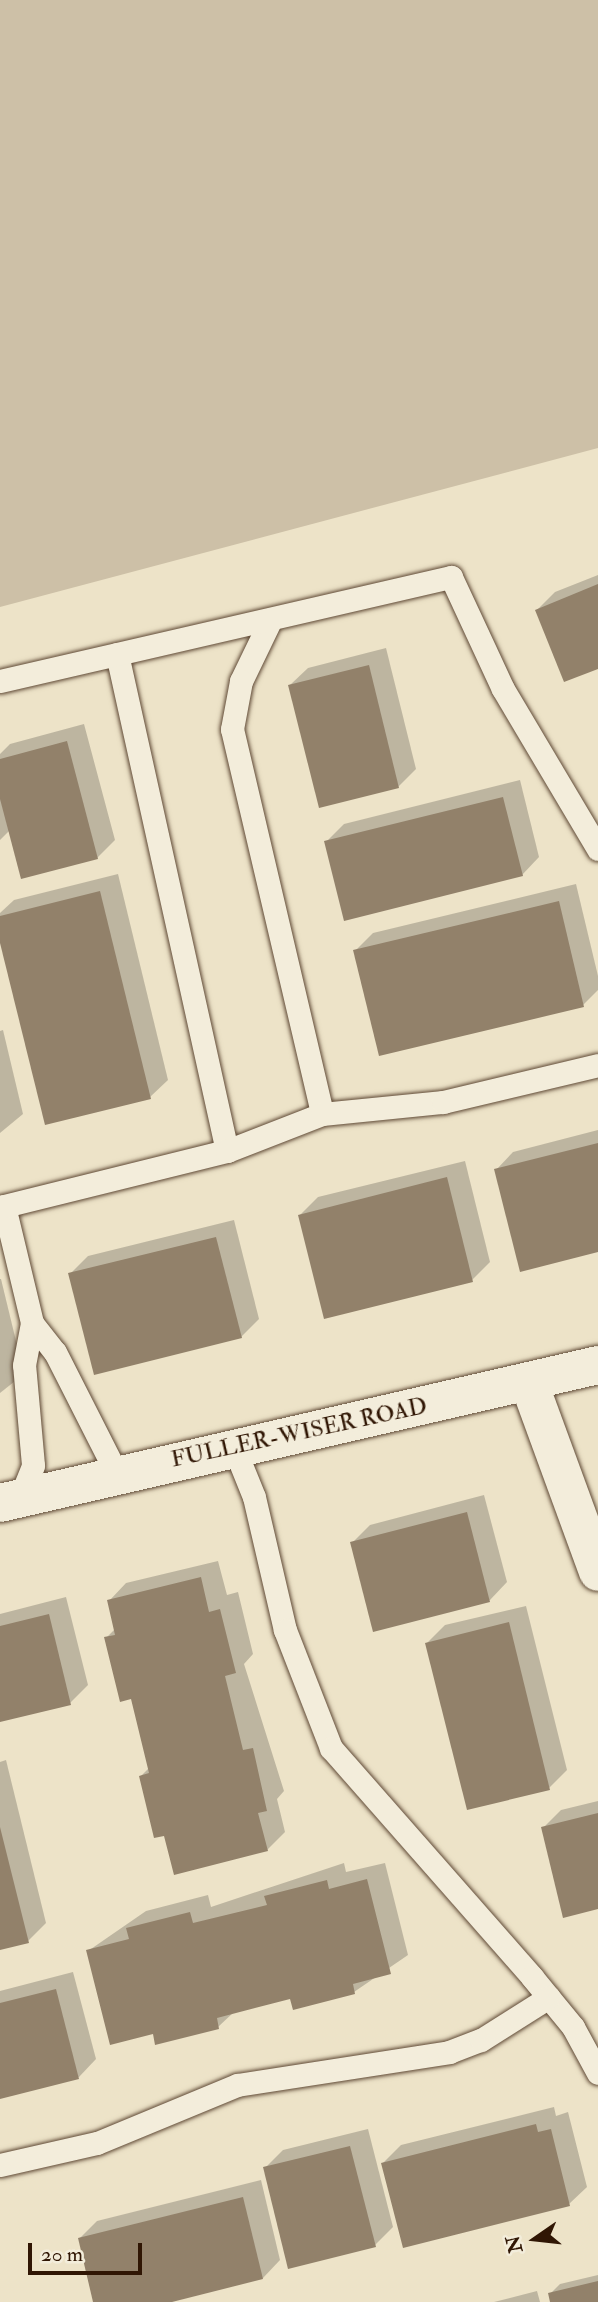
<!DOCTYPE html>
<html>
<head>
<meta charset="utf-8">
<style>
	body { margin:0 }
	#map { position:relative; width:598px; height:2302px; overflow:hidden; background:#ede3c8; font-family:"IM FELL Double Pica",serif }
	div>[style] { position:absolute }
	.green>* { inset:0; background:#cdc0a7 }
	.shadow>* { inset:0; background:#0003 }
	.building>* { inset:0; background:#92816a }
	.roads { filter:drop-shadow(0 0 2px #5f4935) drop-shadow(0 0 2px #5f4935) }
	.service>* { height:23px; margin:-11.5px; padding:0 11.5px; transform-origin:11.5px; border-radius:11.5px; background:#f3eddb }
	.tertiary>* { height:38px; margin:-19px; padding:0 19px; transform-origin:19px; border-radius:19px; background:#f3eddb }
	span { translate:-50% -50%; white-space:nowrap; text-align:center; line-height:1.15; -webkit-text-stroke:5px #f3eddb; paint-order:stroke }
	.street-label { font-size:23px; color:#301604 }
	.north { position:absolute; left:500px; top:2204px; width:70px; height:70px; -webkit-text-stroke:5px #f3eddb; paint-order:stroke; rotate:256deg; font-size:19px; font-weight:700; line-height:28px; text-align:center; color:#301604 }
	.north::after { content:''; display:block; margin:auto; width:24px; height:32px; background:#301604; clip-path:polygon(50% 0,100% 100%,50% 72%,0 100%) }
	.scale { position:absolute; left:28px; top:2243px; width:114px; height:32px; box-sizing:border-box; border:4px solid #301604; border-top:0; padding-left:9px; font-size:21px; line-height:24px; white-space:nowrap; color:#301604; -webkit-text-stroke:5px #f3eddb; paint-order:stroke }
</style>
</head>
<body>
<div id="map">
	<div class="green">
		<div style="clip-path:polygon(0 0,598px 0,598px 448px,0 607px)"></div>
	</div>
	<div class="shadow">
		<div style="clip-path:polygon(598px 575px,598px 667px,537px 610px,555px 592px)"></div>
		<div style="clip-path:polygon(386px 648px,416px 769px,398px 787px,290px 685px,308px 668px)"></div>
		<div style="clip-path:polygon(84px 724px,115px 840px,97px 858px,10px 830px,0 840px,0 754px,10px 744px)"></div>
		<div style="clip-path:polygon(520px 780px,539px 857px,522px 875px,326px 842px,344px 824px)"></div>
		<div style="clip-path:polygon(118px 874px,168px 1080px,150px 1097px,0 935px,0 913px,14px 900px)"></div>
		<div style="clip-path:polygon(576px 884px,598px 976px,598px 990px,583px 1005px,355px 951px,373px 933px)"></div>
		<div style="clip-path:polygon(3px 1030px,23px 1114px,0 1133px,0 1031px)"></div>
		<div style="clip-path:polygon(598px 1130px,598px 1250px,496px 1170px,513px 1152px)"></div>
		<div style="clip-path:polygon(465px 1161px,490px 1262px,472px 1280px,300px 1215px,318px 1197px)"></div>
		<div style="clip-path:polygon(234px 1220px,259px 1319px,241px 1337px,70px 1274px,88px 1256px)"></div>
		<div style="clip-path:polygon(1px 1279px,24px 1374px,0 1393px,0 1279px)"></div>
		<div style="clip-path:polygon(484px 1495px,507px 1582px,490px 1600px,374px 1630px,352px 1543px,370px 1525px)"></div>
		<div style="clip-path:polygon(218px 1561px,227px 1595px,238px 1592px,253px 1654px,244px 1664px,284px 1791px,277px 1799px,285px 1832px,267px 1850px,165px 1834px,141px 1776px,149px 1768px,132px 1697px,106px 1638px,115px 1629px,109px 1601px,126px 1583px)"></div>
		<div style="clip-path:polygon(66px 1597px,88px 1685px,70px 1703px,0 1720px,0 1614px)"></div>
		<div style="clip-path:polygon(526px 1606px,567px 1770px,549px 1788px,427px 1643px,445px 1625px)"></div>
		<div style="clip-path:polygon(6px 1760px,46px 1923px,28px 1941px,0 1948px,0 1762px)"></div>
		<div style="clip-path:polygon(598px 1801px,598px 1907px,543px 1828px,561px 1810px)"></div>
		<div style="clip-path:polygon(344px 1863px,346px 1872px,385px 1863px,408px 1955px,354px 1992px,292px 1997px,234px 2012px,218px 2027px,154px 2032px,88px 1951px,146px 1911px,208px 1895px,211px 1907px)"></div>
		<div style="clip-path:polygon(73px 1972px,96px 2059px,79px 2077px,0 2097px,0 1991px)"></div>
		<div style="clip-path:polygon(554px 2107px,556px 2116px,568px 2112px,587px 2187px,569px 2204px,383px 2163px,401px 2145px)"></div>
		<div style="clip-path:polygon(368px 2129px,393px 2227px,375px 2245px,265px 2168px,283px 2150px)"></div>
		<div style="clip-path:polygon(261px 2180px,280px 2260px,263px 2278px,165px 2302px,95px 2302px,79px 2239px,97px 2221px)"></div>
		<div style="clip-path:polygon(598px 2275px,598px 2302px,552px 2302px,550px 2294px,560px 2284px)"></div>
		<div style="clip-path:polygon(537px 2291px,540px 2302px,494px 2302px)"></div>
	</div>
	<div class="building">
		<div style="clip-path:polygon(598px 584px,598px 669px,564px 682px,535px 610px)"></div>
		<div style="clip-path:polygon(369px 665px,399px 788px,319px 808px,288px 685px)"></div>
		<div style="clip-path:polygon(67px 741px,98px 859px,21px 879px,0 799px,0 759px)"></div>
		<div style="clip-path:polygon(503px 797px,523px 876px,344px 921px,324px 841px)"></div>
		<div style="clip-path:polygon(100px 891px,151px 1099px,45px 1125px,0 943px,0 916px)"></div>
		<div style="clip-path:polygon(559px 901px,584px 1007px,379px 1056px,353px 950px)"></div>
		<div style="clip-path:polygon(598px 1143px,598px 1252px,520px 1272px,494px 1169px)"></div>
		<div style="clip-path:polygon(447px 1177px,473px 1282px,324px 1319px,298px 1215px)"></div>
		<div style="clip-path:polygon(216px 1237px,242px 1338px,94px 1375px,68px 1273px)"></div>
		<div style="clip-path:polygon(467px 1512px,490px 1602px,373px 1632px,350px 1542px)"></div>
		<div style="clip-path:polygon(201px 1577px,209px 1612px,220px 1609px,236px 1673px,225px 1676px,243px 1750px,253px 1748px,267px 1811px,258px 1813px,268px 1851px,174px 1875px,164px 1836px,154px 1838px,139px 1776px,149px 1773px,131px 1699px,120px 1702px,104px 1637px,115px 1635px,107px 1600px)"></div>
		<div style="clip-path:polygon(49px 1614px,71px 1705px,0 1722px,0 1626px)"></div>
		<div style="clip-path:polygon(509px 1622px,550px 1790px,467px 1810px,425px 1643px)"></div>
		<div style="clip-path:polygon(598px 1813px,598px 1909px,563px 1918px,541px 1827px)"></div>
		<div style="clip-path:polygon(0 1827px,29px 1943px,0 1950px)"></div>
		<div style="clip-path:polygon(367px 1879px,391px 1974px,353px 1984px,355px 1994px,293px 2010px,290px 1999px,217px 2018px,219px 2029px,155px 2045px,153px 2034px,110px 2045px,86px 1950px,129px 1939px,126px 1928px,190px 1912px,193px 1923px,267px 1905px,264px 1896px,327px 1880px,329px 1889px)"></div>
		<div style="clip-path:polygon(56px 1989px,79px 2079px,0 2099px,0 2003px)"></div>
		<div style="clip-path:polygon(536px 2124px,538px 2132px,551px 2129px,570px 2206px,403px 2248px,381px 2163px)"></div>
		<div style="clip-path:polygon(350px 2146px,376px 2247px,288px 2269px,263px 2167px)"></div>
		<div style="clip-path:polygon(243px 2197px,263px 2279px,172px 2302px,93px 2302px,78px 2238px)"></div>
		<div style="clip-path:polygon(598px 2281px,598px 2302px,550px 2302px,548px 2293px)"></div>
	</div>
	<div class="roads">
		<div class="service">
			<div style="left:271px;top:619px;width:69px;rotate:115.8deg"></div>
			<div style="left:241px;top:681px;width:49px;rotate:100.6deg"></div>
			<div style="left:232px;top:729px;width:395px;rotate:76.8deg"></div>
			<div style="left:117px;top:654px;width:509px;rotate:77.52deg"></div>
			<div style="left:0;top:681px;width:463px;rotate:-13deg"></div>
			<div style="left:451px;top:577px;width:123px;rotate:65.1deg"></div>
			<div style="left:503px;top:689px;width:186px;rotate:59.3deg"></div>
			<div style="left:4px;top:1206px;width:120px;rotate:76.5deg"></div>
			<div style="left:0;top:1207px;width:234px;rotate:-13.9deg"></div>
			<div style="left:227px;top:1151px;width:102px;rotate:-21.3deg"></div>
			<div style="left:322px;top:1114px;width:122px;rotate:-5.7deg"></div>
			<div style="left:443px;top:1102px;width:159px;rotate:-13.4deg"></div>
			<div style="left:233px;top:1445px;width:56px;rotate:68deg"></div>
			<div style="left:254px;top:1497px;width:137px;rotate:76.9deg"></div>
			<div style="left:285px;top:1630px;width:127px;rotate:68.7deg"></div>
			<div style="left:331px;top:1748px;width:305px;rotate:48.7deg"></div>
			<div style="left:532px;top:1977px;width:65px;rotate:50.6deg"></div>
			<div style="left:573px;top:2027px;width:52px;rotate:61.5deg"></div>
			<div style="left:20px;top:1498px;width:35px;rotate:-68deg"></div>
			<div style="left:33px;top:1465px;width:100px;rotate:-95.1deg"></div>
			<div style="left:24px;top:1365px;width:43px;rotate:-79.2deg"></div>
			<div style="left:32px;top:1323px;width:37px;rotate:52deg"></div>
			<div style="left:55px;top:1352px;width:137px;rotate:63.1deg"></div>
			<div style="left:0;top:2165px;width:99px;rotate:-12.8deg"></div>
			<div style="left:97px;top:2143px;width:152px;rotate:-22.5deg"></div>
			<div style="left:237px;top:2085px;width:215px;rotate:-8.8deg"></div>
			<div style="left:449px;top:2052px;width:34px;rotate:-21deg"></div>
			<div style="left:481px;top:2040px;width:80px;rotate:-32.3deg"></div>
		</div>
		<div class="tertiary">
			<div style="left:529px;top:1383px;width:201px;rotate:69.9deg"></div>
			<div style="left:0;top:1503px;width:614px;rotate:-12.99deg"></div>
		</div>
	</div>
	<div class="street-label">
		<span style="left:299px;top:1433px;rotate:-12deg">FULLER-WISER ROAD</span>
	</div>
	<div class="north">N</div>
	<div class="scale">20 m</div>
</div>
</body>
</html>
